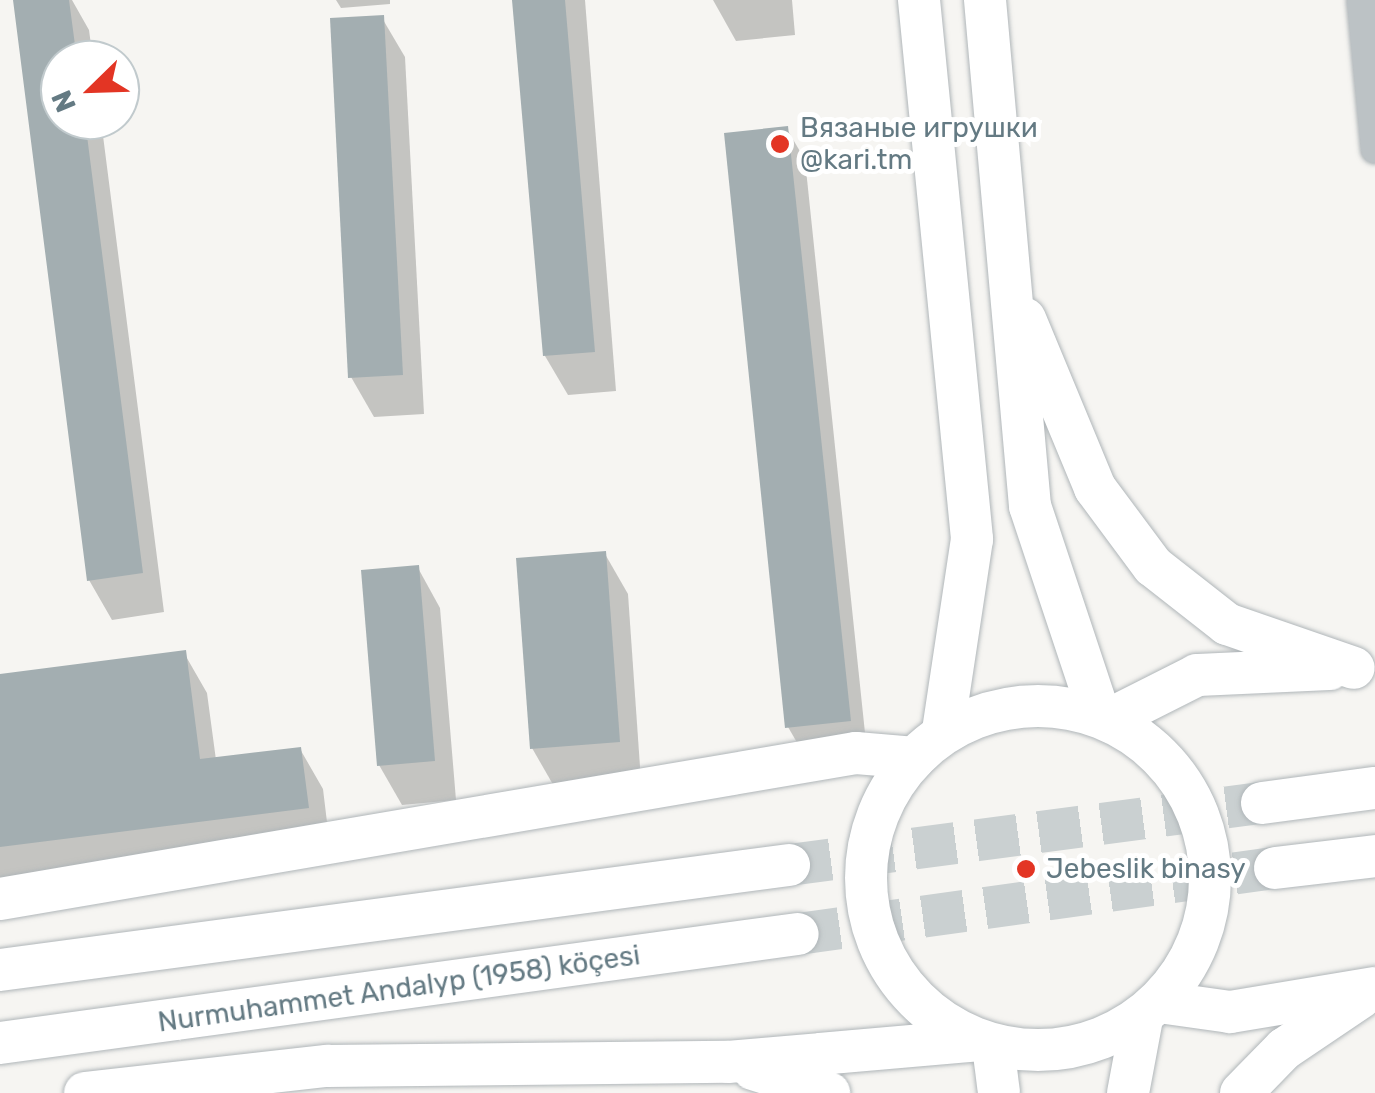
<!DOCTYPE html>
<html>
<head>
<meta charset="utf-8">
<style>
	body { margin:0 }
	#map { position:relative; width:1375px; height:1093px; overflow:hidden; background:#f6f5f2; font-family:Rubik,sans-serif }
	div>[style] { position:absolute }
	.shadow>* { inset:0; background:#0003 }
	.building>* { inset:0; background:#a3aeb1 }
	.primary-tunnel>* { height:42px; margin-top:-21px; transform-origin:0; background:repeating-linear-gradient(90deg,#cad0d1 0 42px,transparent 0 63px) }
	.roads { filter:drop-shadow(0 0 2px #b0b6b9) drop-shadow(0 0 2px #b0b6b9) }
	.minor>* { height:28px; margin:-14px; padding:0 14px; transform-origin:14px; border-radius:14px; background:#bcc2c5 }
	.primary>* { height:42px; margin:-21px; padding:0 21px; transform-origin:21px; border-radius:21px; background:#fff }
	.primary>.ring { margin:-21px; padding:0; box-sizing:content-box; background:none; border:42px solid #fff; border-radius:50% }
	.dots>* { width:28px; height:28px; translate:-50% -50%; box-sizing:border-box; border:5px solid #fff; border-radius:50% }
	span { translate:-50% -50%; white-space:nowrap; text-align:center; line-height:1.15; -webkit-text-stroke:10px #fff; paint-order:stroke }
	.poi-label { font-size:28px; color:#647a83 }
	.left { translate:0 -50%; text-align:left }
	.street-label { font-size:28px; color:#647a83 }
	.north { position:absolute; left:40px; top:40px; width:100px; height:100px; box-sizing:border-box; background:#fff; border:2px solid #c1cacd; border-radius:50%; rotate:247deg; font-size:28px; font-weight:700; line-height:40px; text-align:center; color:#647a83 }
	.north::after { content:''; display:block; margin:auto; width:35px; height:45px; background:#e33524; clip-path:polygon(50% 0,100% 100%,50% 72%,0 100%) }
</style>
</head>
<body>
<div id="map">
	<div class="shadow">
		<div style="clip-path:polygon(16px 0,72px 0,89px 30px,93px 60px,60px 60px,60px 120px,101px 120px,164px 612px,112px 620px,89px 580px)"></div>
		<div style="clip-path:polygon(336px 0,390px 0,390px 4px,341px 8px)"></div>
		<div style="clip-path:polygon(516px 0,585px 0,616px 391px,568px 395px,545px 356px)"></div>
		<div style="clip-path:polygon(713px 0,792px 0,795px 35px,736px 41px)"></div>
		<div style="clip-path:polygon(382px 18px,405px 57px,424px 414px,374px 417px,351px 377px)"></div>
		<div style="clip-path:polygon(787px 129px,805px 160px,867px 752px,806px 758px,788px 727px)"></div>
		<div style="clip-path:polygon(605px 554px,628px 594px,641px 781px,555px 788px,532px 748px)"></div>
		<div style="clip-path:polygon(418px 568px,440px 608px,456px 800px,402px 805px,379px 765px)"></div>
		<div style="clip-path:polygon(184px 653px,207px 693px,216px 760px,300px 749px,323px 789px,330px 847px,0 889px,0 676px)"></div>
	</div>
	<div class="building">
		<div style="clip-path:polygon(13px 0,69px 0,77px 60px,60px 60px,60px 120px,85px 120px,143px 573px,87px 581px)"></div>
		<div style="clip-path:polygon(512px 0,565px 0,595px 352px,543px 356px)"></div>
		<div style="clip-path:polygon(384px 15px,403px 375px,348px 378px,330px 18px)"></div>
		<div style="clip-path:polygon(788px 126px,851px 721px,785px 728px,724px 133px)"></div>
		<div style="clip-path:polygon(606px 551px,620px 742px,530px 749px,516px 558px)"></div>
		<div style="clip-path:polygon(419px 565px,435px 761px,377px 766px,361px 570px)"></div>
		<div style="clip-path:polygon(186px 650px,200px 759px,301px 747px,309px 808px,0 847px,0 674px)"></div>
	</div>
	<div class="primary-tunnel">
		<div style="left:789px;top:865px;width:477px;rotate:-7.5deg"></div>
		<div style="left:798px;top:934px;width:482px;rotate:-7.9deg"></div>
	</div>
	<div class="roads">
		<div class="minor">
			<div style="left:1361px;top:0;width:150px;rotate:84.6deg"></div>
		</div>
		<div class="primary">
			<div style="left:919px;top:0;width:542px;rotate:84.38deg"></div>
			<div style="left:972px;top:539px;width:194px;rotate:98.6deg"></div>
			<div style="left:985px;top:0;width:508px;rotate:84.92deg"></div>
			<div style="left:1030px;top:506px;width:222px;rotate:71.6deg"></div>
			<div style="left:1025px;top:319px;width:183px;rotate:67.5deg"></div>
			<div style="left:1095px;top:488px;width:97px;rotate:53.4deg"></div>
			<div style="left:1153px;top:566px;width:94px;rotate:38.1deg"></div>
			<div style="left:1227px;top:624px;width:134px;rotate:19.1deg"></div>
			<div class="ring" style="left:866px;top:706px;width:302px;height:302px"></div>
			<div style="left:1108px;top:720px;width:100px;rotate:-26.8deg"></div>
			<div style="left:1197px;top:675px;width:133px;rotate:-2.6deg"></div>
			<div style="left:1262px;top:803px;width:114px;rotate:-7.6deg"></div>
			<div style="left:1275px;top:868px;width:101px;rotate:-6.8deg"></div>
			<div style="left:0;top:899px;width:868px;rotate:-9.68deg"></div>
			<div style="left:856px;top:753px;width:59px;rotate:4.8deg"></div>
			<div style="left:0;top:970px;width:796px;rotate:-7.58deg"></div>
			<div style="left:1159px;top:1002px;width:72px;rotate:8deg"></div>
			<div style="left:1230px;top:1012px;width:147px;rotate:-9.4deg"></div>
			<div style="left:0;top:1043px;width:805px;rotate:-7.78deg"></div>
			<div style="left:993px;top:1046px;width:47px;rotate:82.7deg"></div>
			<div style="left:753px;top:1069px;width:80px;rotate:17.5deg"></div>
			<div style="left:85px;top:1093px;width:244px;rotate:-6.4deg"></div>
			<div style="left:327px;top:1066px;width:401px;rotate:-0.6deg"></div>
			<div style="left:728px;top:1062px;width:250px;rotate:-5deg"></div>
			<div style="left:1128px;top:1093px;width:76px;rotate:-79.4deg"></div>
			<div style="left:1241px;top:1093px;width:62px;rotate:-45.7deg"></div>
			<div style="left:1284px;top:1049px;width:93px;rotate:-34deg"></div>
		</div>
	</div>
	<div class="dots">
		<div style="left:780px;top:144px;background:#e33524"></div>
		<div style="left:1026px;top:869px;background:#e33524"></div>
	</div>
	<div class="poi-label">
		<span class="left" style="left:800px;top:144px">Вязаные игрушки<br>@kari.tm</span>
		<span class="left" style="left:1046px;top:869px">Jebeslik binasy</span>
	</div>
	<div class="street-label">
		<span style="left:399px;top:989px;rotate:-8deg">Nurmuhammet Andalyp (1958) köçesi</span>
	</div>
	<div class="north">N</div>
</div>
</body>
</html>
